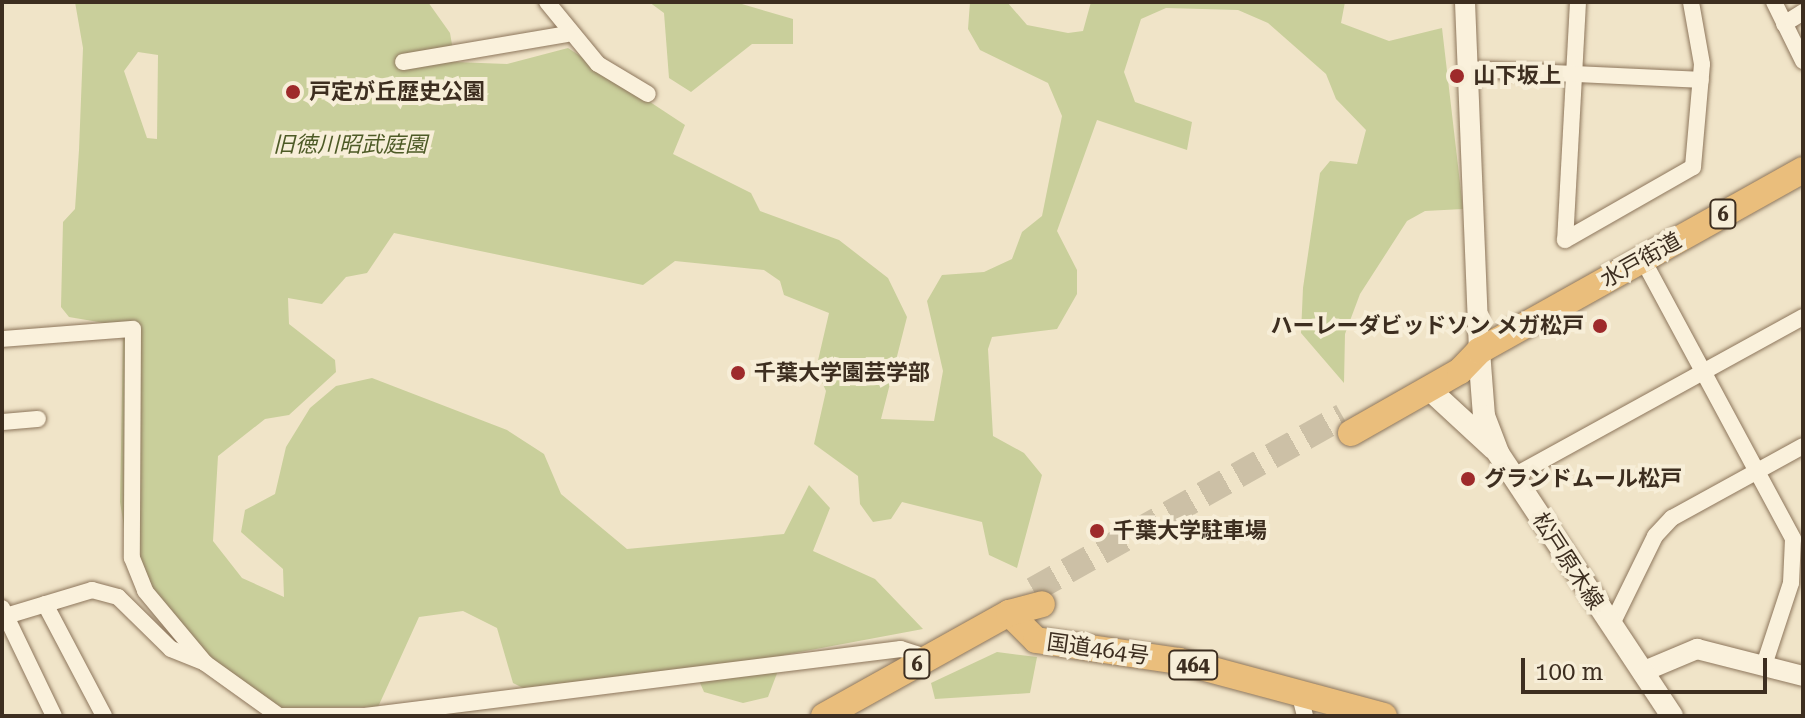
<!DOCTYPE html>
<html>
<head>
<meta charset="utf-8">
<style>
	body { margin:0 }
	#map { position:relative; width:1805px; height:718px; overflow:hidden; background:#f0e4c8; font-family:"Roboto Serif","Noto Sans JP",serif }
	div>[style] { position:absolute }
	.green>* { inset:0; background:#c9cf9b }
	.trunk-tunnel>* { height:26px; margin-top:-13px; transform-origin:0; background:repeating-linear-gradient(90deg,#ccc0a6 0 26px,transparent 0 39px) }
	.roads { filter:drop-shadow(0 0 2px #8d765c) drop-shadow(0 0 2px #8d765c) }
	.minor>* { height:16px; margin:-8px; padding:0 8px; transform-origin:8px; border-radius:8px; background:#faf1dc }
	.tertiary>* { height:20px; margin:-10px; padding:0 10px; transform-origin:10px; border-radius:10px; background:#faf1dc }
	.secondary>* { height:22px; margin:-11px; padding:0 11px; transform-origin:11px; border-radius:11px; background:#faf1dc }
	.trunk>* { height:26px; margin:-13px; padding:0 13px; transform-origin:13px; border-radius:13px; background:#eabe7c }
	.dots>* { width:22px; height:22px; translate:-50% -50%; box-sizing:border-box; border:4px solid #f7eed8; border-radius:50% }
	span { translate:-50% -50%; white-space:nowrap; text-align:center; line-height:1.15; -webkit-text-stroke:8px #f7eed8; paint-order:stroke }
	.shield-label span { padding:2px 6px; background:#f7eed8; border:2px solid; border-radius:6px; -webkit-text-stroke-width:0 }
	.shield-label { font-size:20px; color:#3d2e20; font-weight:700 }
	.poi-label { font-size:22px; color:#3d2e20; font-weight:700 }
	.left { translate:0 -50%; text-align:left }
	.right { translate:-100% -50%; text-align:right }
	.park-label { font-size:22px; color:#4d5a26; font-style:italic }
	.street-label { font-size:22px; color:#3d2e20 }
	.frame { position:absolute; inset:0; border:4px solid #3d2e20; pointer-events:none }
	.scale { position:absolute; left:1521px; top:658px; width:246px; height:36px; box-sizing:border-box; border:4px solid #3d2e20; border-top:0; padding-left:10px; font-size:24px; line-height:28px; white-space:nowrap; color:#3d2e20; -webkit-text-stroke:6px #f7eed8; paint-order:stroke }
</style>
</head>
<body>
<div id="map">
	<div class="green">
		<div style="clip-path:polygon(evenodd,75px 2px,428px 2px,450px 33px,455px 62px,507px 64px,568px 48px,685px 125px,673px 154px,751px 193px,760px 211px,839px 240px,888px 278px,907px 317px,881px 419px,934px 421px,943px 371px,927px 301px,942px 275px,984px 272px,1012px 259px,1022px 232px,1042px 216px,1062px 116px,1048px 83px,980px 50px,968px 29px,970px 2px,1007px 2px,1027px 25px,1068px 33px,1083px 31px,1091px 2px,1345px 2px,1341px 23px,1389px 41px,1442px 28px,1463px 209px,1425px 211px,1407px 221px,1360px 294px,1345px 334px,1344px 383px,1301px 333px,1303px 288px,1320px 173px,1330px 161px,1357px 164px,1366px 130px,1336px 99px,1326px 74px,1268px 23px,1238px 10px,1166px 8px,1141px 19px,1124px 72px,1135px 102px,1192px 122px,1187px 150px,1097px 120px,1057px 231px,1077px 270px,1077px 294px,1057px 329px,992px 337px,988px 349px,993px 436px,1024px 453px,1042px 475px,1017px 568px,989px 555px,982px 522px,902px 502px,891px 519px,873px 522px,860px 504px,858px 476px,814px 444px,826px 391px,816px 369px,829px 313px,784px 295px,780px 281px,764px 270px,675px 261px,643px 285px,394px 233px,367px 273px,346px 277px,322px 304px,288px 298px,289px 324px,335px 360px,336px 372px,289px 415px,265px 419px,218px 456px,213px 541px,242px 578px,284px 597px,283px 569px,241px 532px,245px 510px,275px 494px,286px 447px,310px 408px,336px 386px,372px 378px,507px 430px,544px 454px,561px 494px,627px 549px,784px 534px,809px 485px,830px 508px,813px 551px,875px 579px,923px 629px,784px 655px,768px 697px,743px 703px,704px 692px,694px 669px,523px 688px,513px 683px,497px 628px,463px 611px,419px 617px,378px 707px,276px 708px,189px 642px,130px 564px,120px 502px,123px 338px,116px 325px,69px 317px,61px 307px,63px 222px,75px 209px,79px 150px,83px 48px,75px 2px,138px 52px,158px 55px,157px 139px,147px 138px,124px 71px,138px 52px)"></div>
		<div style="clip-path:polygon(649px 2px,735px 2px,793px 19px,793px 44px,752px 44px,691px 92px,669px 78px,664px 13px)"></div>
		<div style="clip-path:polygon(997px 652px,1037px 657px,1030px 693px,935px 699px,931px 683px)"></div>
	</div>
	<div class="trunk-tunnel">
		<div style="left:1033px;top:590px;width:355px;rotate:-29.3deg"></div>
	</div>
	<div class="roads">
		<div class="minor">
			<div style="left:547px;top:2px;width:80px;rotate:50.6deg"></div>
			<div style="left:598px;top:64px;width:58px;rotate:31deg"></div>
			<div style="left:1578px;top:2px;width:238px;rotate:93.1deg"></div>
			<div style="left:1565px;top:240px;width:147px;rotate:-29.7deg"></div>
			<div style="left:1693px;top:167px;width:103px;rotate:-85deg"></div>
			<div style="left:1702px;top:64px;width:63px;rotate:-100.1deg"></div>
			<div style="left:1774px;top:2px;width:66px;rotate:63.8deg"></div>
			<div style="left:1784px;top:24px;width:22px;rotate:-32deg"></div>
			<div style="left:403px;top:62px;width:166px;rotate:-9.7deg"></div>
			<div style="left:1469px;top:69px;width:232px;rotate:2.7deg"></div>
			<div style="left:1642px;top:258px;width:319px;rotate:61.7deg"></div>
			<div style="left:1793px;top:539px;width:44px;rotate:92.6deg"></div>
			<div style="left:1791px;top:583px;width:86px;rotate:108.2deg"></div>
			<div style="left:2px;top:339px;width:131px;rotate:-4.4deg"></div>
			<div style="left:133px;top:329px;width:229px;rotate:90.3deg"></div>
			<div style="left:132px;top:558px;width:35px;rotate:68deg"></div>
			<div style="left:145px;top:591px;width:94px;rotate:50.2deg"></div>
			<div style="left:2px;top:422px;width:36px;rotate:-5deg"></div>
			<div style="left:1512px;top:477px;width:332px;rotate:-28.8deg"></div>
			<div style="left:45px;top:604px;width:127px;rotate:62.2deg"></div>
			<div style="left:2px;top:608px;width:120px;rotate:64.3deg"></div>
			<div style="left:6px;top:616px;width:90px;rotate:-16.8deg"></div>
			<div style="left:92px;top:590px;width:27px;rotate:15deg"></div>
			<div style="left:118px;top:597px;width:74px;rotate:44.5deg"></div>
			<div style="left:171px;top:649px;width:37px;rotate:22deg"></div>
			<div style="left:205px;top:663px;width:91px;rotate:35.6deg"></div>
			<div style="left:1611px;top:626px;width:100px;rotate:-63.9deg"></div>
			<div style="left:1655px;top:536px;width:25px;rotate:-47deg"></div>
			<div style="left:1672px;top:518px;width:149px;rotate:-28.8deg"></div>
			<div style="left:1300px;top:696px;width:21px;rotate:76deg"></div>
			<div style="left:279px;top:716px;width:86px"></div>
			<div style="left:365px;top:716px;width:540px;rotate:-7.13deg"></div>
			<div style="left:901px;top:649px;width:28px;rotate:18deg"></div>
		</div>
		<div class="tertiary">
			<div style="left:1465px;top:2px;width:349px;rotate:87.7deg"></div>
			<div style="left:1642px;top:672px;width:60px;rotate:-22.7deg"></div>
			<div style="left:1697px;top:649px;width:109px;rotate:14.3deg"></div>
		</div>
		<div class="secondary">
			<div style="left:1479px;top:351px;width:65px;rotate:85.6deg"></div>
			<div style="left:1484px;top:416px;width:40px;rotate:69deg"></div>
			<div style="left:1498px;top:453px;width:315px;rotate:56.5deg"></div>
			<div style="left:1429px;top:389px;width:88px;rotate:42.7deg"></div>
		</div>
		<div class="trunk">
			<div style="left:1351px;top:433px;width:125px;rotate:-29.6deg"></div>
			<div style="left:1460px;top:371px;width:28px;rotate:-46deg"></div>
			<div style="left:1479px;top:351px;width:371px;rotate:-29.2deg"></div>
			<div style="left:1009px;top:613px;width:38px;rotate:45deg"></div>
			<div style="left:1036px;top:640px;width:145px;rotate:8.4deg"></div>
			<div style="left:1179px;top:661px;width:212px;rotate:15deg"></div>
			<div style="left:824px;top:716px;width:212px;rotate:-29.1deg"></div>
			<div style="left:1009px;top:613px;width:34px;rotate:-15deg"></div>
		</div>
	</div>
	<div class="dots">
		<div style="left:1457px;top:76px;background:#9e2a2b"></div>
		<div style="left:293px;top:92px;background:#9e2a2b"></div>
		<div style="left:1600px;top:326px;background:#9e2a2b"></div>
		<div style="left:738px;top:373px;background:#9e2a2b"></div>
		<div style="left:1468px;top:479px;background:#9e2a2b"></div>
		<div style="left:1097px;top:531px;background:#9e2a2b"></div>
	</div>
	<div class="shield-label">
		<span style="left:1723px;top:214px">6</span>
		<span style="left:917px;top:664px">6</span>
		<span style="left:1193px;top:665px">464</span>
	</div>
	<div class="poi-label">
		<span class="left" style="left:1473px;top:76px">山下坂上</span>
		<span class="left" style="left:309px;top:92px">戸定が丘歴史公園</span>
		<span class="right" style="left:1584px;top:326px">ハーレーダビッドソン メガ松戸</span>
		<span class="left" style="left:754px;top:373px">千葉大学園芸学部</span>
		<span class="left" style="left:1484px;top:479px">グランドムール松戸</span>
		<span class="left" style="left:1113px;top:531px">千葉大学駐車場</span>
	</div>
	<div class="park-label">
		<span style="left:350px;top:145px">旧徳川昭武庭園</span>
	</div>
	<div class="street-label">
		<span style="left:1641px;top:260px;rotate:-29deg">水戸街道</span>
		<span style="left:1568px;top:561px;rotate:57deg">松戸原木線</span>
		<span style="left:1098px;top:649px;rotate:8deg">国道464号</span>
	</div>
	<div class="frame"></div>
	<div class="scale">100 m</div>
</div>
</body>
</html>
